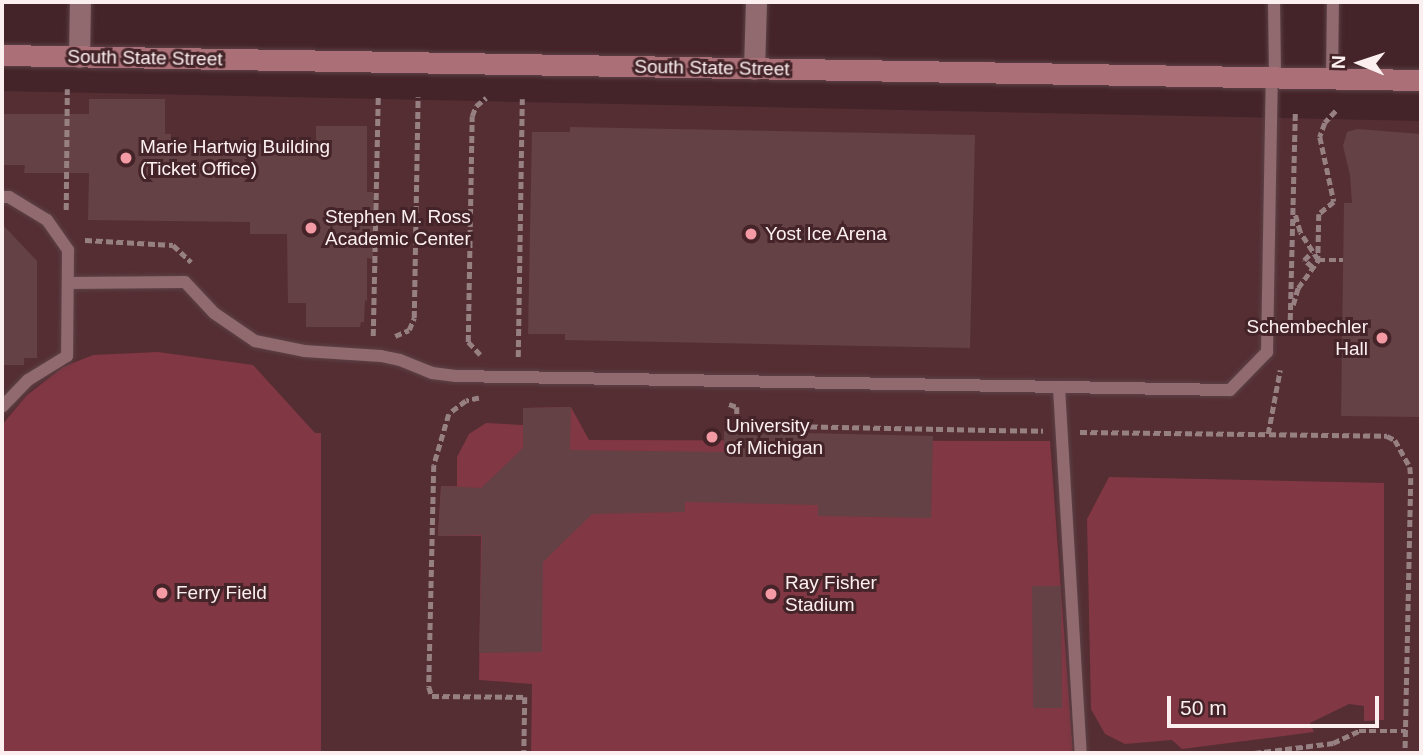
<!DOCTYPE html>
<html>
<head>
<meta charset="utf-8">
<style>
	body { margin:0 }
	#map { position:relative; width:1423px; height:755px; overflow:hidden; background:#442428; font-family:Arial,sans-serif }
	div>[style] { position:absolute }
	.built>* { inset:0; background:#542e33 }
	.green>* { inset:0; background:#823744 }
	.building>* { inset:0; background:#644145 }
	.path>* { height:4.5px; margin-top:-2.25px; transform-origin:0; background:repeating-linear-gradient(90deg,#978082 0 7px,transparent 0 10.5px) }
	.roads { filter:drop-shadow(0 0 2px #5c4247) drop-shadow(0 0 2px #5c4247) }
	.service>* { height:12px; margin:-6px; padding:0 6px; transform-origin:6px; border-radius:6px; background:#906a6e }
	.minor>* { height:21px; margin:-10.5px; padding:0 10.5px; transform-origin:10.5px; border-radius:10.5px; background:#906a6e }
	.secondary>* { height:21px; margin:-10.5px; padding:0 10.5px; transform-origin:10.5px; border-radius:10.5px; background:#aa6f77 }
	.dots>* { width:19px; height:19px; translate:-50% -50%; box-sizing:border-box; border:4px solid #442428; border-radius:50% }
	span { translate:-50% -50%; white-space:nowrap; text-align:center; line-height:1.15; -webkit-text-stroke:6px #442428; paint-order:stroke }
	.street-label { font-size:19px; color:#fceff0 }
	.poi-label { font-size:19px; color:#fceff0 }
	.left { translate:0 -50%; text-align:left }
	.right { translate:-100% -50%; text-align:right }
	.frame { position:absolute; inset:0; border:4px solid #fceff0; pointer-events:none }
	.north { position:absolute; left:1325px; top:28px; width:70px; height:70px; -webkit-text-stroke:5px #442428; paint-order:stroke; rotate:272deg; font-size:19px; font-weight:700; line-height:28px; text-align:center; color:#fceff0 }
	.north::after { content:''; display:block; margin:auto; width:24px; height:32px; background:#fceff0; clip-path:polygon(50% 0,100% 100%,50% 72%,0 100%) }
	.scale { position:absolute; left:1167px; top:696px; width:212px; height:32px; box-sizing:border-box; border:4px solid #fceff0; border-top:0; padding-left:9px; font-size:21px; line-height:24px; white-space:nowrap; color:#fceff0; -webkit-text-stroke:5px #442428; paint-order:stroke }
</style>
</head>
<body>
<div id="map">
	<div class="built">
		<div style="clip-path:polygon(2px 91px,1421px 121px,1421px 753px,2px 753px)"></div>
	</div>
	<div class="green">
		<div style="clip-path:polygon(158px 352px,253px 365px,315px 433px,321px 433px,321px 753px,2px 753px,2px 425px,26px 396px,63px 367px,93px 355px)"></div>
		<div style="clip-path:polygon(571px 407px,589px 440px,1050px 441px,1073px 753px,531px 753px,532px 684px,479px 680px,481px 536px,438px 536px,441px 486px,457px 486px,457px 457px,469px 434px,486px 423px,523px 425px,523px 408px)"></div>
		<div style="clip-path:polygon(1109px 477px,1384px 483px,1384px 720px,1364px 721px,1364px 706px,1349px 704px,1310px 723px,1314px 732px,1182px 749px,1172px 740px,1125px 744px,1105px 734px,1091px 709px,1087px 519px)"></div>
	</div>
	<div class="building">
		<div style="clip-path:polygon(89px 99px,165px 99px,165px 134px,171px 134px,171px 144px,316px 143px,316px 126px,367px 126px,367px 192px,373px 192px,373px 259px,367px 258px,367px 301px,365px 300px,364px 322px,361px 322px,360px 327px,306px 327px,306px 303px,288px 303px,287px 234px,250px 234px,250px 222px,88px 220px,89px 173px,24px 173px,25px 165px,2px 165px,2px 114px,89px 114px)"></div>
		<div style="clip-path:polygon(570px 127px,975px 135px,970px 348px,565px 340px,565px 334px,528px 334px,532px 132px,570px 132px)"></div>
		<div style="clip-path:polygon(1357px 129px,1421px 134px,1421px 417px,1341px 416px,1344px 203px,1352px 203px,1350px 175px,1343px 146px,1347px 132px)"></div>
		<div style="clip-path:polygon(2px 224px,37px 261px,37px 358px,24px 358px,24px 365px,2px 365px)"></div>
		<div style="clip-path:polygon(571px 407px,570px 450px,724px 452px,724px 431px,933px 436px,931px 518px,818px 516px,818px 505px,685px 502px,685px 512px,592px 514px,543px 562px,542px 652px,479px 653px,482px 535px,438px 536px,441px 486px,481px 488px,523px 448px,523px 408px)"></div>
		<div style="clip-path:polygon(1032px 586px,1061px 586px,1062px 708px,1033px 708px)"></div>
	</div>
	<div class="path">
		<div style="left:1336px;top:111px;width:16px;rotate:133deg"></div>
		<div style="left:1325px;top:123px;width:15px;rotate:110deg"></div>
		<div style="left:1320px;top:137px;width:66px;rotate:77.8deg"></div>
		<div style="left:1334px;top:202px;width:19px;rotate:141deg"></div>
		<div style="left:1319px;top:214px;width:46px;rotate:91.2deg"></div>
		<div style="left:1318px;top:260px;width:25px"></div>
		<div style="left:66px;top:210px;width:121px;rotate:-89.5deg"></div>
		<div style="left:85px;top:240px;width:88px;rotate:3.3deg"></div>
		<div style="left:173px;top:245px;width:25px;rotate:43deg"></div>
		<div style="left:1312px;top:267px;width:11px;rotate:-139deg"></div>
		<div style="left:1304px;top:260px;width:11px;rotate:-45deg"></div>
		<div style="left:1293px;top:305px;width:18px;rotate:-74deg"></div>
		<div style="left:1298px;top:288px;width:34px;rotate:-54deg"></div>
		<div style="left:1318px;top:260px;width:33px;rotate:-123deg"></div>
		<div style="left:1300px;top:232px;width:18px;rotate:-106deg"></div>
		<div style="left:1290px;top:320px;width:210px;rotate:-88.6deg"></div>
		<div style="left:373px;top:336px;width:241px;rotate:-88.8deg"></div>
		<div style="left:395px;top:336px;width:15px;rotate:-23deg"></div>
		<div style="left:409px;top:330px;width:13px;rotate:-67deg"></div>
		<div style="left:414px;top:318px;width:221px;rotate:-89deg"></div>
		<div style="left:480px;top:355px;width:18px;rotate:-133deg"></div>
		<div style="left:468px;top:342px;width:226px;rotate:-89deg"></div>
		<div style="left:472px;top:116px;width:11px;rotate:-68deg"></div>
		<div style="left:476px;top:106px;width:13px;rotate:-39deg"></div>
		<div style="left:518px;top:357px;width:258px;rotate:-89.1deg"></div>
		<div style="left:479px;top:398px;width:13px;rotate:167deg"></div>
		<div style="left:466px;top:401px;width:21px;rotate:143deg"></div>
		<div style="left:449px;top:414px;width:53px;rotate:106.4deg"></div>
		<div style="left:434px;top:465px;width:222px;rotate:91.3deg"></div>
		<div style="left:429px;top:687px;width:9px;rotate:72deg"></div>
		<div style="left:432px;top:696px;width:93px;rotate:0.6deg"></div>
		<div style="left:525px;top:697px;width:56px;rotate:91deg"></div>
		<div style="left:729px;top:404px;width:9px;rotate:21deg"></div>
		<div style="left:737px;top:407px;width:18px;rotate:90deg"></div>
		<div style="left:737px;top:425px;width:306px;rotate:1.1deg"></div>
		<div style="left:1080px;top:432px;width:307px;rotate:0.7deg"></div>
		<div style="left:1387px;top:436px;width:9px;rotate:27deg"></div>
		<div style="left:1395px;top:440px;width:31px;rotate:61deg"></div>
		<div style="left:1410px;top:467px;width:11px;rotate:85deg"></div>
		<div style="left:1411px;top:478px;width:275px;rotate:91.2deg"></div>
		<div style="left:1268px;top:434px;width:65px;rotate:-79.4deg"></div>
		<div style="left:1254px;top:753px;width:80px;rotate:-7.2deg"></div>
		<div style="left:1333px;top:743px;width:29px;rotate:-25deg"></div>
		<div style="left:1359px;top:731px;width:47px"></div>
	</div>
	<div class="roads">
		<div class="service">
			<div style="left:1274px;top:2px;width:76px;rotate:89.2deg"></div>
			<div style="left:1332px;top:79px;width:77px;rotate:-89.3deg"></div>
			<div style="left:2px;top:197px;width:7px"></div>
			<div style="left:9px;top:197px;width:44px;rotate:31.2deg"></div>
			<div style="left:47px;top:220px;width:37px;rotate:55deg"></div>
			<div style="left:68px;top:250px;width:106px;rotate:90.5deg"></div>
			<div style="left:67px;top:356px;width:46px;rotate:148.4deg"></div>
			<div style="left:28px;top:380px;width:37px;rotate:134deg"></div>
			<div style="left:68px;top:283px;width:117px;rotate:-0.5deg"></div>
			<div style="left:185px;top:282px;width:42px;rotate:46.9deg"></div>
			<div style="left:214px;top:313px;width:50px;rotate:34.3deg"></div>
			<div style="left:255px;top:341px;width:50px;rotate:11.5deg"></div>
			<div style="left:304px;top:351px;width:77px;rotate:3.7deg"></div>
			<div style="left:381px;top:356px;width:19px;rotate:12deg"></div>
			<div style="left:400px;top:360px;width:35px;rotate:22deg"></div>
			<div style="left:432px;top:373px;width:24px;rotate:7deg"></div>
			<div style="left:456px;top:376px;width:774px;rotate:1.04deg"></div>
			<div style="left:1230px;top:390px;width:53px;rotate:-45.8deg"></div>
			<div style="left:1267px;top:352px;width:274px;rotate:-89deg"></div>
			<div style="left:1059px;top:388px;width:366px;rotate:86.6deg"></div>
		</div>
		<div class="minor">
			<div style="left:79px;top:57px;width:55px;rotate:-89deg"></div>
			<div style="left:754px;top:69px;width:67px;rotate:-88.3deg"></div>
		</div>
		<div class="secondary">
			<div style="left:2px;top:55px;width:1419px;rotate:1.01deg"></div>
		</div>
	</div>
	<div class="dots">
		<div style="left:126px;top:158px;background:#f49aa5"></div>
		<div style="left:311px;top:228px;background:#f49aa5"></div>
		<div style="left:751px;top:234px;background:#f49aa5"></div>
		<div style="left:1382px;top:338px;background:#f49aa5"></div>
		<div style="left:712px;top:437px;background:#f49aa5"></div>
		<div style="left:162px;top:593px;background:#f49aa5"></div>
		<div style="left:771px;top:594px;background:#f49aa5"></div>
	</div>
	<div class="street-label">
		<span style="left:145px;top:58px;rotate:1deg">South State Street</span>
		<span style="left:712px;top:68px;rotate:1deg">South State Street</span>
	</div>
	<div class="poi-label">
		<span class="left" style="left:140px;top:158px">Marie Hartwig Building<br>(Ticket Office)</span>
		<span class="left" style="left:325px;top:228px">Stephen M. Ross<br>Academic Center</span>
		<span class="left" style="left:765px;top:234px">Yost Ice Arena</span>
		<span class="right" style="left:1368px;top:338px">Schembechler<br>Hall</span>
		<span class="left" style="left:726px;top:437px">University<br>of Michigan</span>
		<span class="left" style="left:785px;top:594px">Ray Fisher<br>Stadium</span>
		<span class="left" style="left:176px;top:593px">Ferry Field</span>
	</div>
	<div class="frame"></div>
	<div class="north">N</div>
	<div class="scale">50 m</div>
</div>
</body>
</html>
